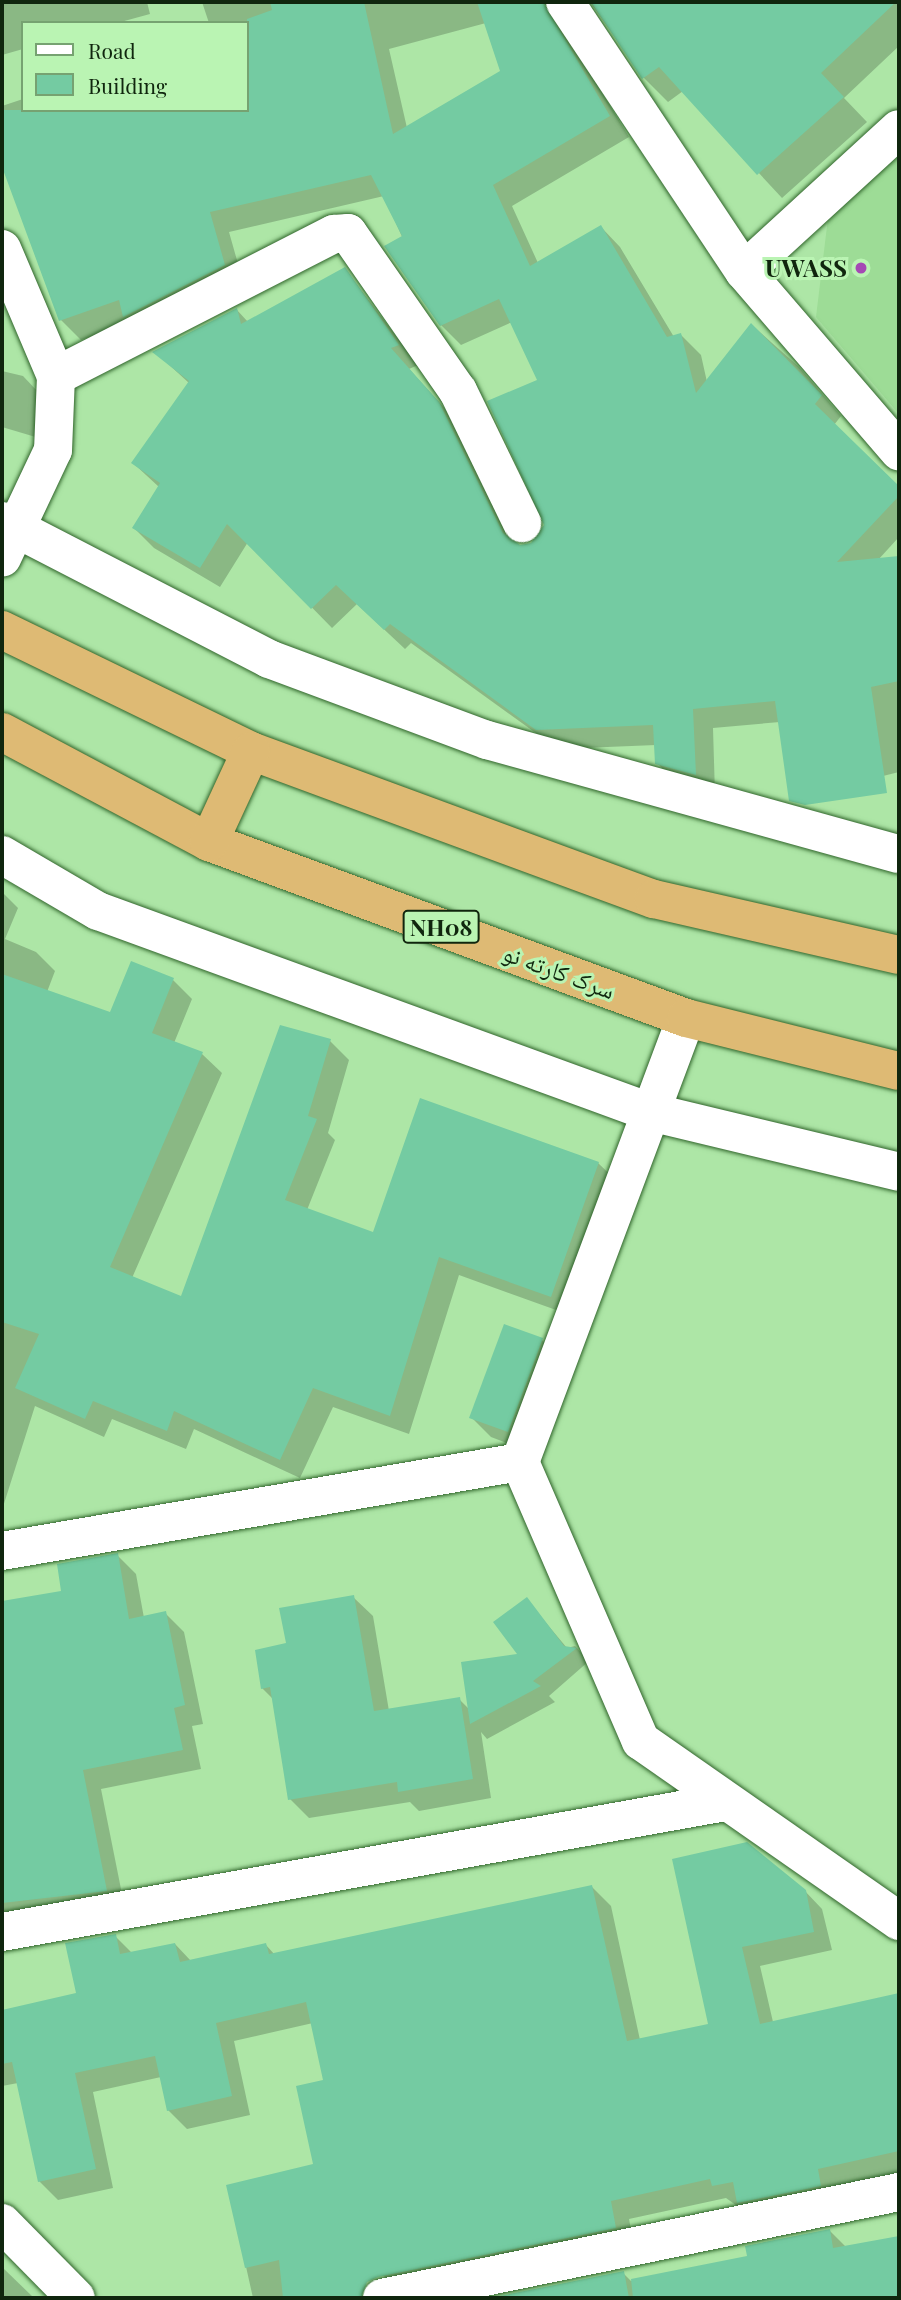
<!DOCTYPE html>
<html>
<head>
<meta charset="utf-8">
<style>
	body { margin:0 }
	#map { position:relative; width:901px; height:2300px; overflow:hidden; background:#ade6a6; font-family:"Playfair Display","Noto Naskh Arabic",serif }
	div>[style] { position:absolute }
	.built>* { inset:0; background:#9ddc96 }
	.shadow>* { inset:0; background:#0003 }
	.building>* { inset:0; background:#74cba2 }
	.roads { filter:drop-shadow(0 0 2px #30652b) drop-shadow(0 0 2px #30652b) }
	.minor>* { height:38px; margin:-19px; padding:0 19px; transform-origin:19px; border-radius:19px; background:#fff }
	.trunk>* { height:38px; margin:-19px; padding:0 19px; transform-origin:19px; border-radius:19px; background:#deba74 }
	.dots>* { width:19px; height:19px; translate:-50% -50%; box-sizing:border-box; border:4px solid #baf4b3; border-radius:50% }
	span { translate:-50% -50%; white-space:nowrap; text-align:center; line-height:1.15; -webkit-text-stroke:6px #baf4b3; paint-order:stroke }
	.shield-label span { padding:2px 5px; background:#baf4b3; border:2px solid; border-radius:5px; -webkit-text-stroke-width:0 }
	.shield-label { font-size:23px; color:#10260e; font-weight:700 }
	.poi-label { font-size:24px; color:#10260e; font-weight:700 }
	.right { translate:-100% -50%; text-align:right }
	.street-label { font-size:24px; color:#10260e }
	.frame { position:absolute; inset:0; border:4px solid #10260e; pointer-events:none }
	.legend { position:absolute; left:21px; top:21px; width:228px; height:91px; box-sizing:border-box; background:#baf4b3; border:2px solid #76a271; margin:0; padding:9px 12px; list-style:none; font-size:21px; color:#10260e }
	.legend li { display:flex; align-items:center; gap:14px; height:35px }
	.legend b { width:35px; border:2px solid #76a271 }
</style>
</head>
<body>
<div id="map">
	<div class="built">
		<div style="clip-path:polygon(899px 150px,899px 414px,816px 317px,828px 218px)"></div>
	</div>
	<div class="shadow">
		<div style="clip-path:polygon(2px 2px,147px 2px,150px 14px,117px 23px,23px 23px,23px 49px,2px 55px)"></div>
		<div style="clip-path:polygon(evenodd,202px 2px,547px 2px,629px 137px,512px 206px,538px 263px,601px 227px,620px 247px,674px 337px,681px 335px,701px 355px,707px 382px,752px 325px,799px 367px,841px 416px,834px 425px,899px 488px,899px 537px,878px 560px,899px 558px,899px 772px,807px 795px,780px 722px,713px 728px,715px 794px,677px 783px,657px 763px,656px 745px,558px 749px,411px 643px,405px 649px,357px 604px,332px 628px,248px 542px,220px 587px,154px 548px,134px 528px,159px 487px,133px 463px,189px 383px,155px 352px,237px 310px,248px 322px,345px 269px,418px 365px,409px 369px,459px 424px,517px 545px,532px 545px,546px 524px,539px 381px,512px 322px,461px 345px,441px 325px,384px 196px,229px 232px,244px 285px,81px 340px,61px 320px,2px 158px,2px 106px,23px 99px,23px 110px,247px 110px,247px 23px,209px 23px,202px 2px,486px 23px,502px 72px,407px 128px,389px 49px,486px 23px)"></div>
		<div style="clip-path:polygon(590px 2px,899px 2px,899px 46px,844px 98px,867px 122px,782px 198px,683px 91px,668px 102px,644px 78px)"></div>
		<div style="clip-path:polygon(2px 371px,23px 376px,40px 394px,49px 441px,2px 427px)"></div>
		<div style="clip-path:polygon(2px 892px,18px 908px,5px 939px,36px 952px,55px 971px,47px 992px,111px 1014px,173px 980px,192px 999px,174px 1043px,202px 1054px,222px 1073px,132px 1278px,182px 1298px,330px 1041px,349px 1060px,328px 1133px,335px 1140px,307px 1210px,374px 1234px,598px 1163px,618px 1182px,570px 1315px,459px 1275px,409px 1434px,333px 1407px,300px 1478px,194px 1429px,186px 1449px,112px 1419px,104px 1437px,35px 1406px,2px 1510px)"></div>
		<div style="clip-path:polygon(542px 1340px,562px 1360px,528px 1451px,491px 1437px,471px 1417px)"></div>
		<div style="clip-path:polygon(117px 1555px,136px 1574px,144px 1618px,165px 1613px,184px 1632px,203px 1724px,192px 1726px,201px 1769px,101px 1789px,125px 1909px,2px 1927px,2px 1603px,63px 1592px)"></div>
		<div style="clip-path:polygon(353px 1597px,373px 1616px,389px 1711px,459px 1699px,470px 1710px,520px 1655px,527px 1600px,567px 1648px,575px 1646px,589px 1661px,549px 1696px,555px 1702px,487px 1739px,481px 1732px,491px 1798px,419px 1811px,410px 1802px,309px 1818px,290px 1799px,274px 1700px,262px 1688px,288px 1644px)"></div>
		<div style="clip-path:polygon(674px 1860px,803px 1889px,822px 1909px,832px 1950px,760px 1966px,773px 2022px,899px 1995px,899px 2174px,758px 2221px,726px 2198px,629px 2219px,634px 2246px,402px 2294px,383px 2275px,301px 2286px,303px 2298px,253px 2298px,228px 2186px,315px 2166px,326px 2081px,313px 2023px,234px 2041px,250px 2115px,187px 2129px,168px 2110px,161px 2077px,93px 2092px,113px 2188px,58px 2200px,39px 2181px,18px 2083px,2px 2086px,2px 2011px,78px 1995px,115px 1936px,132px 1953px,175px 1944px,191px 1961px,266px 1945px,275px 1955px,592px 1887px,611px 1906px,640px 2040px,710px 2025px)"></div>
		<div style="clip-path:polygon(829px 2230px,846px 2247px,899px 2237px,899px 2298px,504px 2298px,623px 2273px,631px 2281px,749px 2258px)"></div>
		<div style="clip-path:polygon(2px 2267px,34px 2298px,2px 2298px)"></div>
	</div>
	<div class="building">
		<div style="clip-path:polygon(270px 2px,364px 2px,393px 134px,500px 71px,477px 2px,543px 2px,610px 116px,493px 185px,530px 266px,601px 225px,667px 337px,681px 333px,696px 393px,751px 323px,822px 395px,815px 404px,899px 486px,899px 496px,837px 562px,899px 556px,899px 681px,871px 687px,887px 793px,805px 805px,789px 801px,775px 701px,693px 709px,696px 775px,655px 764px,653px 725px,536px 730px,390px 624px,384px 630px,336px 585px,311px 609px,227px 524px,200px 568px,132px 528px,160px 483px,131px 463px,189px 381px,152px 352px,237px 308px,241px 324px,345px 267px,399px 345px,391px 348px,439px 402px,503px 533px,520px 545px,531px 543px,544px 525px,487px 401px,537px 380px,499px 299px,440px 326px,384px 246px,402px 236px,371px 175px,210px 212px,225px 265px,123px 317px,119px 300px,59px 321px,2px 167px,2px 110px,247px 110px,247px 19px,272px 10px)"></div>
		<div style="clip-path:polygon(591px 2px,896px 2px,821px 73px,844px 97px,757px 175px,659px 67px,642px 79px)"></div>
		<div style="clip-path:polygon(131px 961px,174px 978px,152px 1033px,203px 1052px,110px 1267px,181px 1296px,280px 1025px,331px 1039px,308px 1116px,317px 1119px,285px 1200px,373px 1232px,420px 1098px,599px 1162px,551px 1297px,439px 1257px,390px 1416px,313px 1388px,280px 1460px,174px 1411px,167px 1431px,93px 1401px,85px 1419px,15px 1388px,39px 1334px,2px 1322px,2px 974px,110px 1012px)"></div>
		<div style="clip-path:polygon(504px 1324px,543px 1338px,508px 1432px,469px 1418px)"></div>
		<div style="clip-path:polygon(118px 1553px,129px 1619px,166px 1611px,185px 1705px,174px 1708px,183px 1750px,83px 1770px,107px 1891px,2px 1903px,2px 1601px,61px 1591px,57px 1564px)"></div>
		<div style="clip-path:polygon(354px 1595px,374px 1711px,460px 1697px,473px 1779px,398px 1792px,397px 1782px,288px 1800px,270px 1687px,261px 1689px,255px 1650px,286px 1643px,279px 1608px)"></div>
		<div style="clip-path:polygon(527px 1597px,564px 1646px,577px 1648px,533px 1681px,541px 1686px,470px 1724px,461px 1662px,517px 1654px,493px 1622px)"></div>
		<div style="clip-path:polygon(747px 1842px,806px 1890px,814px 1932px,742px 1947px,760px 2024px,899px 1993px,899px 2151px,818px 2169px,821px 2186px,737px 2203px,733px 2182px,712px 2186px,710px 2179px,611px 2201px,616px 2228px,378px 2277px,367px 2282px,361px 2298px,283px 2298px,279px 2260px,245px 2268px,226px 2185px,313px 2164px,296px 2086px,323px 2080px,306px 2002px,216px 2023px,232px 2096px,167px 2111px,155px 2056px,75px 2073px,96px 2169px,38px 2182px,12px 2062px,2px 2064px,2px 2010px,76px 1993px,65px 1943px,116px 1934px,120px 1954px,175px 1943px,180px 1962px,266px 1943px,269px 1954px,592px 1885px,627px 2041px,708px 2024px,672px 1859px)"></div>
		<div style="clip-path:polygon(830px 2229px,833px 2248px,899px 2236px,899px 2298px,633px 2298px,631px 2279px,747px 2256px,745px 2246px)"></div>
		<div style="clip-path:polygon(624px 2271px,629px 2298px,490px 2298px)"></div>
	</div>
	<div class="roads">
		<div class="minor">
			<div style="left:565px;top:2px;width:323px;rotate:56.4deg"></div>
			<div style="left:744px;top:271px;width:238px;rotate:49.3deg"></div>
			<div style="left:2px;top:249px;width:138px;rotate:67deg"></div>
			<div style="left:56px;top:376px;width:74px;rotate:92.3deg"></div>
			<div style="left:53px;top:450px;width:119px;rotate:115.3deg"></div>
			<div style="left:744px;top:271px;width:210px;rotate:-42.5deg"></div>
			<div style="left:56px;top:376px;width:312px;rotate:-27.1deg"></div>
			<div style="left:334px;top:234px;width:14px;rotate:-4deg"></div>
			<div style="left:348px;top:233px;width:193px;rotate:55.2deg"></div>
			<div style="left:458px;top:391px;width:147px;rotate:64.1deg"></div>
			<div style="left:2px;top:521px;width:301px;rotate:27.3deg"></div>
			<div style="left:269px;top:659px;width:233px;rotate:20.4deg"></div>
			<div style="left:487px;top:740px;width:427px;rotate:15.5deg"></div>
			<div style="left:2px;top:855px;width:111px;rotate:30.3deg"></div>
			<div style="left:98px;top:911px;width:587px;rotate:20.01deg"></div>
			<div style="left:650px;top:1112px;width:256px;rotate:13.5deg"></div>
			<div style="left:686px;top:1018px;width:474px;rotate:110.5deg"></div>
			<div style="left:520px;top:1462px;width:304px;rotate:66.6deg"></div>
			<div style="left:641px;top:1741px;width:315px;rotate:34.9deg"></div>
			<div style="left:2px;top:1551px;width:526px;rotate:-9.75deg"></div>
			<div style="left:2px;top:1932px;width:735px;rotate:-10.19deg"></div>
			<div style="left:2px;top:2223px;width:105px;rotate:45.4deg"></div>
			<div style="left:382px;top:2298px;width:528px;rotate:-11.59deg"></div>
		</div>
		<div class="trunk">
			<div style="left:2px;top:630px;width:277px;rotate:25.9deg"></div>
			<div style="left:251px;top:751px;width:429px;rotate:20.2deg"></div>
			<div style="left:654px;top:899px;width:251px;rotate:12.9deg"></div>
			<div style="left:2px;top:732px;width:234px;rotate:28deg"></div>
			<div style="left:209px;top:842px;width:508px;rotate:20.25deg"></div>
			<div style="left:686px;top:1018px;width:219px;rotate:14deg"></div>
			<div style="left:209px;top:842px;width:100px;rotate:-65.2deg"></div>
		</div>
	</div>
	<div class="dots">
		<div style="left:861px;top:268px;background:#a549b4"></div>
	</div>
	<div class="shield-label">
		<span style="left:441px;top:927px">NH08</span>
	</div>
	<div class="poi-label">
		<span class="right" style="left:847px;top:268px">UWASS</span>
	</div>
	<div class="street-label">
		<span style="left:559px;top:971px;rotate:20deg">سرک کارته نو</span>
	</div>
	<div class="frame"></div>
	<ul class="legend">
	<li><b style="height:9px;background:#fff"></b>Road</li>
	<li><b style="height:19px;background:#74cba2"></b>Building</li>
	</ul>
</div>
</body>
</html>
